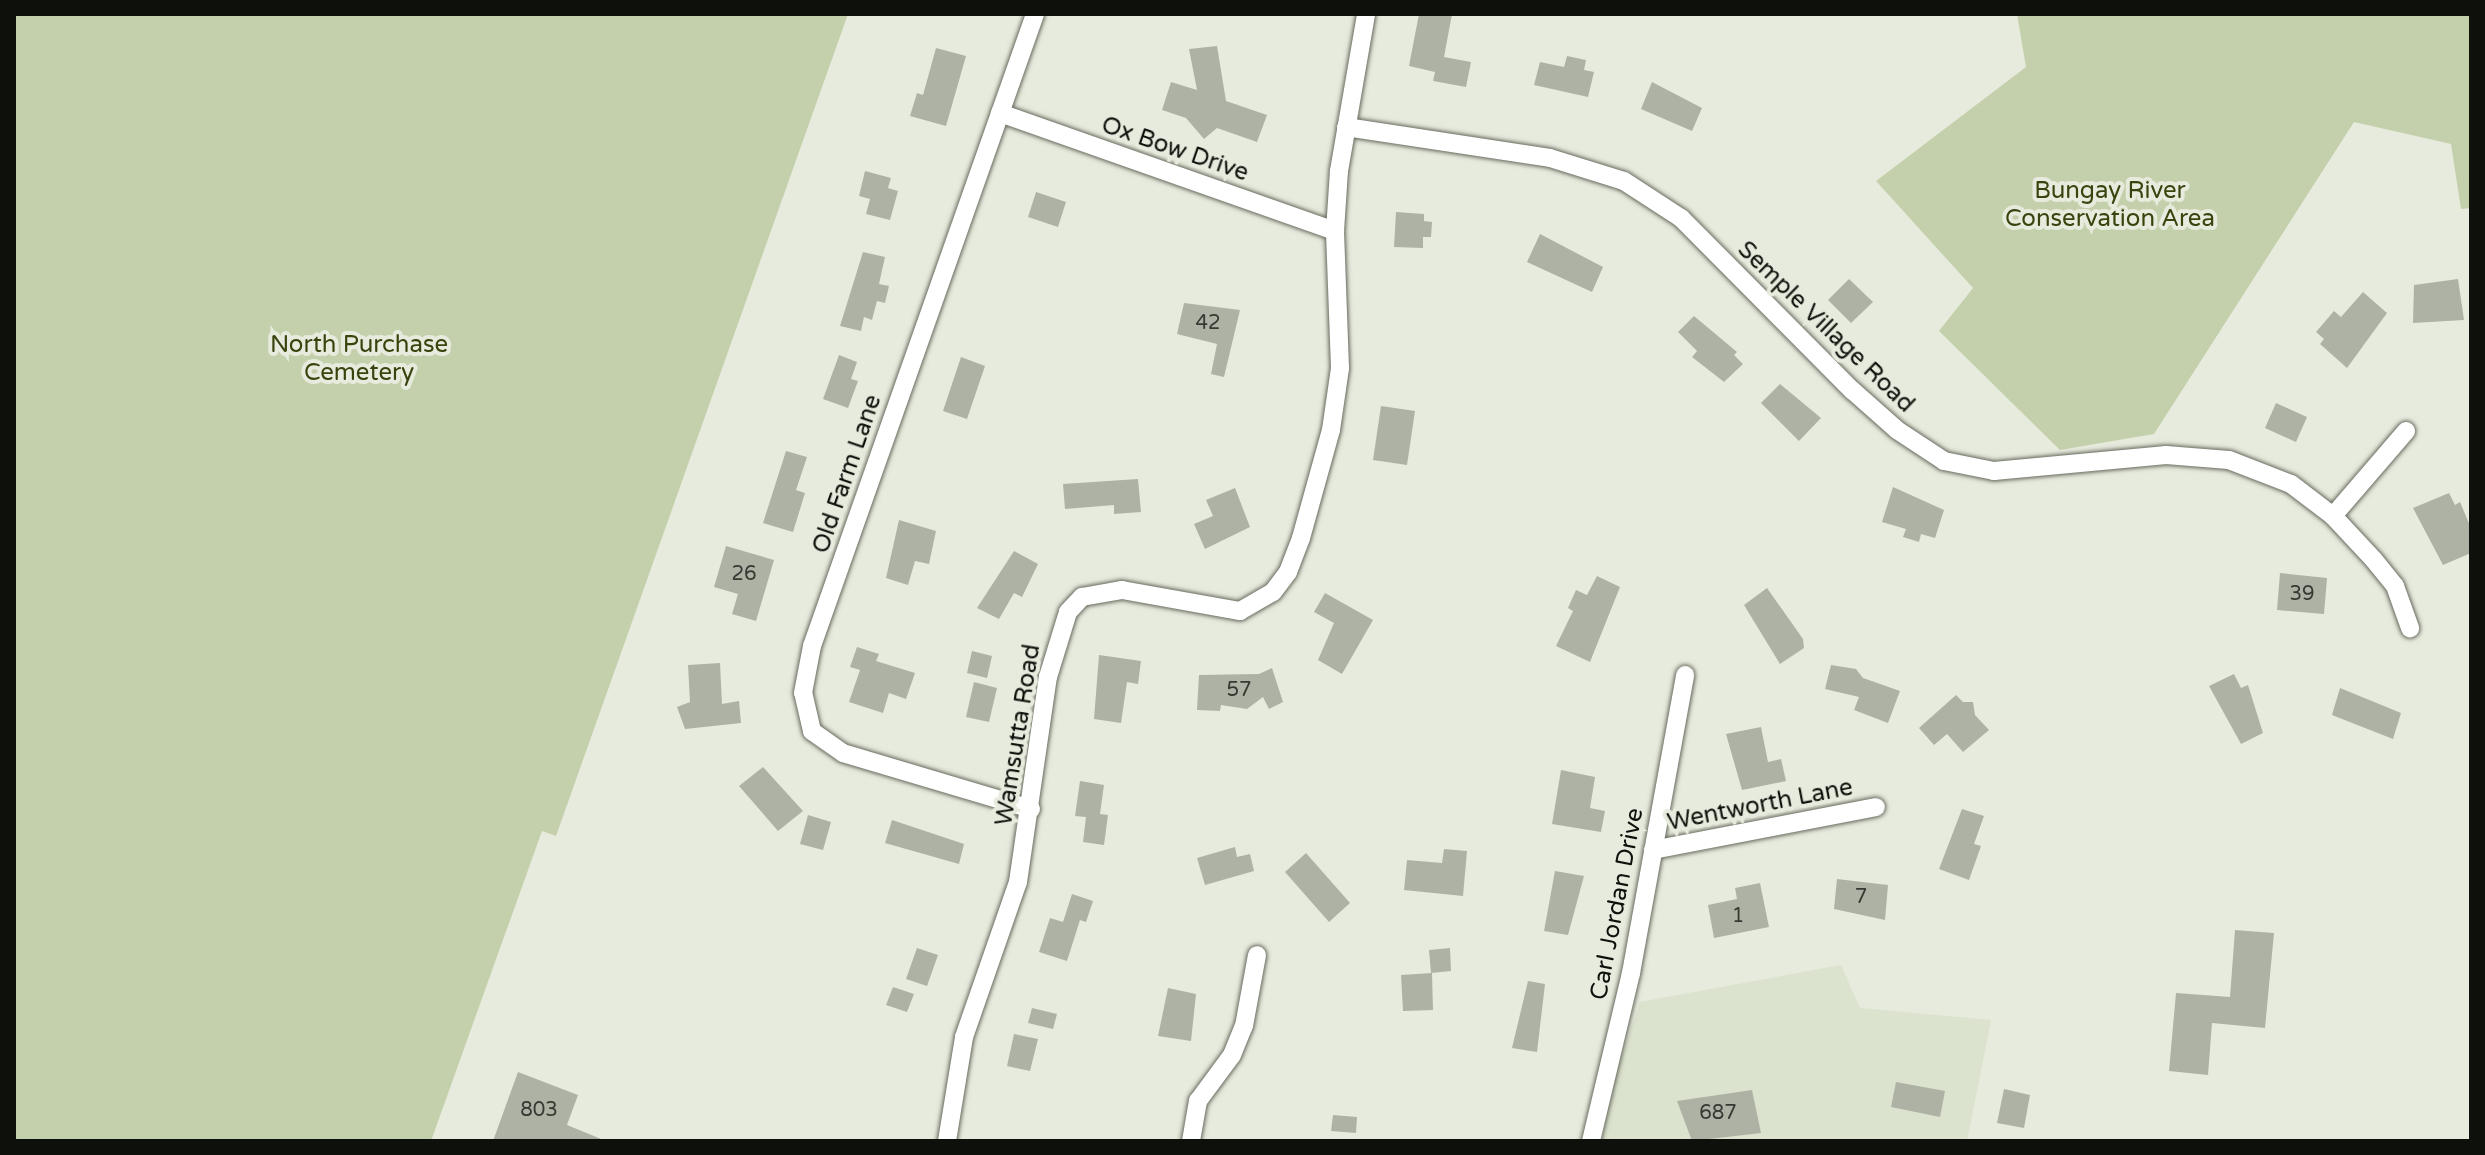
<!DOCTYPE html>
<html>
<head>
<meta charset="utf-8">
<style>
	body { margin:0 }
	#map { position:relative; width:2485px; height:1155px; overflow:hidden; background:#e7ebdd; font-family:"Varela Round",sans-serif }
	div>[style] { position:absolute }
	.built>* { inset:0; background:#dbe2cd }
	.green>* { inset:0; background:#c4d0ab }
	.building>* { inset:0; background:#aeb2a5 }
	.roads { filter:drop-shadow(0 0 2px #676b5f) drop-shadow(0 0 2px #676b5f) }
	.street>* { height:18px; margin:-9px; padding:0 9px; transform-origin:9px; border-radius:9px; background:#fff }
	span { translate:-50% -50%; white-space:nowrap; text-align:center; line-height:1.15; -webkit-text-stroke:8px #e7ebdd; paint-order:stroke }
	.number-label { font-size:20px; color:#363832 }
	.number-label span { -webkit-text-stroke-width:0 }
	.street-label { font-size:24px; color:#0e100b }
	.park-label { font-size:24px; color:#37440d }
	.frame { position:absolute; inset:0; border:16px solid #0e100b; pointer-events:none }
</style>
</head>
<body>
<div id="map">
	<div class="built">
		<div style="clip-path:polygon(1841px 965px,1860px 1008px,1991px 1020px,1967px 1141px,1602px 1141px,1610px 1092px,1640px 1002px)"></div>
	</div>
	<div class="green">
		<div style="clip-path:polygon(14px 14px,848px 14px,556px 836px,542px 831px,431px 1141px,14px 1141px)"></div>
		<div style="clip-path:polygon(2017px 14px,2471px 14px,2471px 208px,2461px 209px,2451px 144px,2354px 122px,2154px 434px,2060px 450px,1939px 331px,1973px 288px,1876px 181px,2026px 67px)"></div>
	</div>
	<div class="building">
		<div style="clip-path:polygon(1419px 14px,1452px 14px,1444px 57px,1471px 62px,1466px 87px,1433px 81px,1435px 72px,1409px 66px)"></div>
		<div style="clip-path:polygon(1217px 46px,1226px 101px,1267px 115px,1257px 142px,1217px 128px,1204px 139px,1186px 118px,1162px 110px,1171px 82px,1197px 90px,1189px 49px)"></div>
		<div style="clip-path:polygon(936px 48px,966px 56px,946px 126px,910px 116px,917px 93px,923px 95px)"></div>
		<div style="clip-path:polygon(1567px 56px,1586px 60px,1584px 70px,1594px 72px,1588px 97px,1534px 85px,1540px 62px,1564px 67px)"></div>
		<div style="clip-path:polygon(1652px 82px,1702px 108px,1692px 131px,1641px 109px)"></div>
		<div style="clip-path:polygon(865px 171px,891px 178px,888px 188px,898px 191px,890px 220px,866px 214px,870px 199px,859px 196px)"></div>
		<div style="clip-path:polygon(1036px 192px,1066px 202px,1058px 227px,1028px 217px)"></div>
		<div style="clip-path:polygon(1396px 212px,1424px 214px,1424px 221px,1432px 222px,1431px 237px,1423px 237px,1423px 248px,1394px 247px)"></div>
		<div style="clip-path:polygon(1540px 234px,1603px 267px,1592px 292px,1527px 262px)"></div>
		<div style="clip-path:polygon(863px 252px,885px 257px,879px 284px,889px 286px,885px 303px,877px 301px,872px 320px,864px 317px,861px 331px,840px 326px)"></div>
		<div style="clip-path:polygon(1849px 279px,1873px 302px,1851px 323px,1828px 300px)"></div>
		<div style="clip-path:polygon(2458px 279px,2464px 320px,2413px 323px,2414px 285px)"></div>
		<div style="clip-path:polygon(2363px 292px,2387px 313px,2347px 368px,2320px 344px,2324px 339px,2316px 332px,2334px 311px,2341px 317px)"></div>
		<div style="clip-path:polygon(1184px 303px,1240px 310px,1224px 377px,1211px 374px,1217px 344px,1177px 334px)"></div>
		<div style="clip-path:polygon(1694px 316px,1737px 352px,1734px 355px,1743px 364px,1724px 382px,1692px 357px,1697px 351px,1678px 332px)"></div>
		<div style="clip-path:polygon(839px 355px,857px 362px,851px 379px,858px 381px,848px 408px,823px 399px)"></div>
		<div style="clip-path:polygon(961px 357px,985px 366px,967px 419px,943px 411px)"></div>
		<div style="clip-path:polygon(1780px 384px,1821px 418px,1799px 441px,1761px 403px)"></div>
		<div style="clip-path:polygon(2276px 403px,2307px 417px,2296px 442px,2265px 428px)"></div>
		<div style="clip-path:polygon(1381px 406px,1415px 411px,1407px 465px,1373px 460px)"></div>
		<div style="clip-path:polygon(786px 451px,807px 457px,796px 490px,805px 493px,793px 532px,763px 523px)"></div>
		<div style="clip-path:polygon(1138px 479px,1141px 512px,1114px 514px,1114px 505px,1065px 509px,1063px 484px)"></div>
		<div style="clip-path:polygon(1893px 487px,1944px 510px,1935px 538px,1921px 534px,1919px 542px,1903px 537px,1906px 529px,1882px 522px)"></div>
		<div style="clip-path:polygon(1235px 488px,1250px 527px,1205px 549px,1194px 524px,1213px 516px,1206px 500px)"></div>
		<div style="clip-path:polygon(2449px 493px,2455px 505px,2460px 502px,2471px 528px,2471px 553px,2443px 565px,2413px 508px)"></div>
		<div style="clip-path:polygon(899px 520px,936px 531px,929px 564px,915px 561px,908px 585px,886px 578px)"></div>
		<div style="clip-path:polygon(726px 546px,774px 560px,756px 621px,732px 614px,738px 594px,714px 587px)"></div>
		<div style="clip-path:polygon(1014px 551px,1038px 564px,1022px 597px,1014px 593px,999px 619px,977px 608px)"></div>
		<div style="clip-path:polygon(2280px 573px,2327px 578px,2324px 614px,2277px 610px)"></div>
		<div style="clip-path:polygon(1597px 576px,1620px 587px,1590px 662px,1556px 646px,1573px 611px,1568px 608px,1576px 590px,1587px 595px)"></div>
		<div style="clip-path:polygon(1767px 588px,1803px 639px,1804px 648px,1780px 664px,1744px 605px)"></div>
		<div style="clip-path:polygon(1325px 593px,1373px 620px,1342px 674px,1318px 660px,1334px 623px,1314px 612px)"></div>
		<div style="clip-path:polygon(857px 647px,879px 654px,876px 661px,915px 673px,906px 699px,889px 693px,883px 713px,849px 702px,860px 670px,850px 667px)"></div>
		<div style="clip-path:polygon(972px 651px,992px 656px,987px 678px,967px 673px)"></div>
		<div style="clip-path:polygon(1099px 655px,1141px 661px,1138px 684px,1127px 682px,1121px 723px,1094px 719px)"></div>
		<div style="clip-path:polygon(720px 663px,722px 704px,739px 701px,741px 723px,685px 729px,677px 707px,690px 702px,688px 665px)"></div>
		<div style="clip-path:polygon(1831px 665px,1856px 669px,1863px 678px,1900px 691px,1888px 723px,1854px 710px,1859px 697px,1825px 689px)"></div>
		<div style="clip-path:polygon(1272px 668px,1283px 702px,1269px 709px,1263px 697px,1247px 709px,1221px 705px,1220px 711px,1197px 710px,1199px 675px,1259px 674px)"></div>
		<div style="clip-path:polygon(2234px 674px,2241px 688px,2248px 685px,2263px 733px,2241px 744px,2209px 686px)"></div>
		<div style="clip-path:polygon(974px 682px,997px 688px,989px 722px,966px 717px)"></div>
		<div style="clip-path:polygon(2340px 688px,2401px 713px,2393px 739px,2332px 715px)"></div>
		<div style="clip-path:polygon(1956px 695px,1963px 702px,1973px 702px,1975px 715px,1989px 730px,1963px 752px,1947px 734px,1934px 745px,1919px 728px)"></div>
		<div style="clip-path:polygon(1761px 727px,1768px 762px,1781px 759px,1786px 781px,1742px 790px,1726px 734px)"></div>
		<div style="clip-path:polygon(763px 767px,803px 811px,778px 831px,739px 786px)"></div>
		<div style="clip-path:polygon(1561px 770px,1595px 777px,1590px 808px,1605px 811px,1601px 832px,1552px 824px)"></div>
		<div style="clip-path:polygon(1080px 781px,1104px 785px,1100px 814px,1108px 815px,1104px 845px,1083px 842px,1086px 817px,1075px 816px)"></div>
		<div style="clip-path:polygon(1962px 809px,1984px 816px,1974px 844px,1981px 846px,1969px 880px,1939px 869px)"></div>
		<div style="clip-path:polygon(808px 815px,831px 822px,823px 850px,800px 844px)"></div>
		<div style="clip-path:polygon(892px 820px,964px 844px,959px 864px,885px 843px)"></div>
		<div style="clip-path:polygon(1235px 847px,1237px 857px,1250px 854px,1254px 871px,1205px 885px,1197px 858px)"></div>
		<div style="clip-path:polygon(1444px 849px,1467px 851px,1463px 896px,1404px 890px,1407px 860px,1442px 863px)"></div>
		<div style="clip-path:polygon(1306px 853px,1350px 903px,1329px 922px,1285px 872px)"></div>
		<div style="clip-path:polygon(1555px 871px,1584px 876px,1568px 935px,1544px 931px)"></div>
		<div style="clip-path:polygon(1837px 879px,1888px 885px,1885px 920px,1834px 909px)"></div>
		<div style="clip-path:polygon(1760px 883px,1769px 927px,1714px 938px,1708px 905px,1737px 899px,1735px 888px)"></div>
		<div style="clip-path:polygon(1072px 894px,1093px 901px,1086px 922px,1080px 920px,1067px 961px,1039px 952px,1050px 918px,1063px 922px)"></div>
		<div style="clip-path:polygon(2235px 930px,2274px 933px,2265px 1028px,2212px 1023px,2208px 1075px,2169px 1071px,2176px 993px,2230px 997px)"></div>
		<div style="clip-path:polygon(917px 948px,938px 955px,927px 986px,906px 979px)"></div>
		<div style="clip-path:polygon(1450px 948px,1451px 971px,1431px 973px,1429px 950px)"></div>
		<div style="clip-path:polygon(1432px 973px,1433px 1010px,1403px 1011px,1401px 975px)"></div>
		<div style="clip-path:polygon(1528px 981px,1545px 984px,1537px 1052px,1512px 1048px)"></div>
		<div style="clip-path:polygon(893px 987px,914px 994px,907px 1012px,886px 1005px)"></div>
		<div style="clip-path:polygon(1168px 988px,1196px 994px,1191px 1041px,1158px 1036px)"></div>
		<div style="clip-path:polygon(1032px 1008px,1057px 1014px,1053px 1029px,1028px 1023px)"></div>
		<div style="clip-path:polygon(1014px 1034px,1038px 1039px,1030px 1071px,1007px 1066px)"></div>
		<div style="clip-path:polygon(518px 1072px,578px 1095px,567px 1125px,606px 1141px,493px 1141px)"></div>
		<div style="clip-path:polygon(1896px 1082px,1945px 1091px,1940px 1117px,1891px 1107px)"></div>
		<div style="clip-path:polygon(2004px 1089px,2030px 1095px,2024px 1128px,1997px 1123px)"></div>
		<div style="clip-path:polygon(1752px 1090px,1761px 1133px,1692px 1141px,1677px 1101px)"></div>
		<div style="clip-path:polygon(1333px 1115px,1357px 1117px,1356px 1133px,1331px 1131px)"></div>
	</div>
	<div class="roads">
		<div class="street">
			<div style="left:1000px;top:113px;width:355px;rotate:19.4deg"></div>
			<div style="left:1346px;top:127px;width:206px;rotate:8.6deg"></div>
			<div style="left:1550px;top:158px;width:77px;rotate:17.3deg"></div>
			<div style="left:1624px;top:181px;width:68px;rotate:33deg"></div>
			<div style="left:1681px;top:218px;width:243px;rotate:45.2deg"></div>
			<div style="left:1852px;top:390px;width:60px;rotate:41.6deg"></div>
			<div style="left:1897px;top:430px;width:56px;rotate:33.4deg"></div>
			<div style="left:1944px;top:461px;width:51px;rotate:11.3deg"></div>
			<div style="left:1994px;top:471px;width:173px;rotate:-5.3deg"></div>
			<div style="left:2166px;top:455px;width:63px;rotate:4.5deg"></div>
			<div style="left:2229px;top:460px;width:66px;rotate:21.2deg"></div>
			<div style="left:2291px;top:484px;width:53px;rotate:37.3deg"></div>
			<div style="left:2333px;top:516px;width:60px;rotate:47deg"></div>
			<div style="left:2374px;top:560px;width:33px;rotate:51deg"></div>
			<div style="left:2395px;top:586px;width:45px;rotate:70.3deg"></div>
			<div style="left:2333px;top:516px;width:112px;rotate:-49.3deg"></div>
			<div style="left:1031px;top:809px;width:196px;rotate:-163.4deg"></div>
			<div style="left:843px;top:753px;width:38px;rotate:-145deg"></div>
			<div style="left:812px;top:731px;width:39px;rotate:-103deg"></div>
			<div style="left:803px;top:693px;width:48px;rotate:-79.2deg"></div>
			<div style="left:812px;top:646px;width:670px;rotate:-70.56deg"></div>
			<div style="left:1653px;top:850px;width:227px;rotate:-10.9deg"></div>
			<div style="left:947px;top:1141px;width:105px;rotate:-80.7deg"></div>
			<div style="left:964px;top:1037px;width:164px;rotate:-70.8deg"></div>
			<div style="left:1018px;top:882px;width:207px;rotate:-81.7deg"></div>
			<div style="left:1048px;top:677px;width:68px;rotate:-72.9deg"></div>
			<div style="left:1068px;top:612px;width:21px;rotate:-47deg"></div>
			<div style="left:1082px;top:597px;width:41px;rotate:-9.9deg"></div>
			<div style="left:1122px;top:590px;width:120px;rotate:10.1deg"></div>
			<div style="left:1240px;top:611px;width:38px;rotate:-30deg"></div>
			<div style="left:1273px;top:592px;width:25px;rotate:-53deg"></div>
			<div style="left:1288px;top:572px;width:36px;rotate:-69deg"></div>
			<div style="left:1301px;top:538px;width:112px;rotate:-74.5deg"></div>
			<div style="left:1331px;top:430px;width:63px;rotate:-81.7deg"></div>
			<div style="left:1340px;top:368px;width:137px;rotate:-92.1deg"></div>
			<div style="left:1335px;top:231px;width:60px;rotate:-86.2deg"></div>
			<div style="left:1339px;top:171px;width:159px;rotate:-80.2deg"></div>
			<div style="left:1191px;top:1141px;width:41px;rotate:-80.1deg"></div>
			<div style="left:1198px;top:1101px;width:57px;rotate:-53.5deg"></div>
			<div style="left:1232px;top:1055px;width:31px;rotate:-68deg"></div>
			<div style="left:1244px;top:1026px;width:72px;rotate:-79.6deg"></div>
			<div style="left:1591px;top:1141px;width:173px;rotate:-76.6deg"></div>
			<div style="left:1631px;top:973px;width:303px;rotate:-79.7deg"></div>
		</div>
	</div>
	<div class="number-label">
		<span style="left:1208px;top:323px">42</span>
		<span style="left:744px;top:574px">26</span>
		<span style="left:2302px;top:594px">39</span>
		<span style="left:1239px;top:690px">57</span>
		<span style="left:1861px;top:897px">7</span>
		<span style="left:1738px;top:916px">1</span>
		<span style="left:539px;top:1110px">803</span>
		<span style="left:1718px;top:1113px">687</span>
	</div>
	<div class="street-label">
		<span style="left:1175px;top:149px;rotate:19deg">Ox Bow Drive</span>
		<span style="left:1826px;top:327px;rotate:44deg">Semple Village Road</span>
		<span style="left:847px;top:474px;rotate:-71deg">Old Farm Lane</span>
		<span style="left:1018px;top:735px;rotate:-81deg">Wamsutta Road</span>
		<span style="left:1760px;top:805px;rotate:-11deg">Wentworth Lane</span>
		<span style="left:1617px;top:904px;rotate:-79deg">Carl Jordan Drive</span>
	</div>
	<div class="park-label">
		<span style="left:2110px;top:205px">Bungay River<br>Conservation Area</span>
		<span style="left:359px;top:359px">North Purchase<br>Cemetery</span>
	</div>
	<div class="frame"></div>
</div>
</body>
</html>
